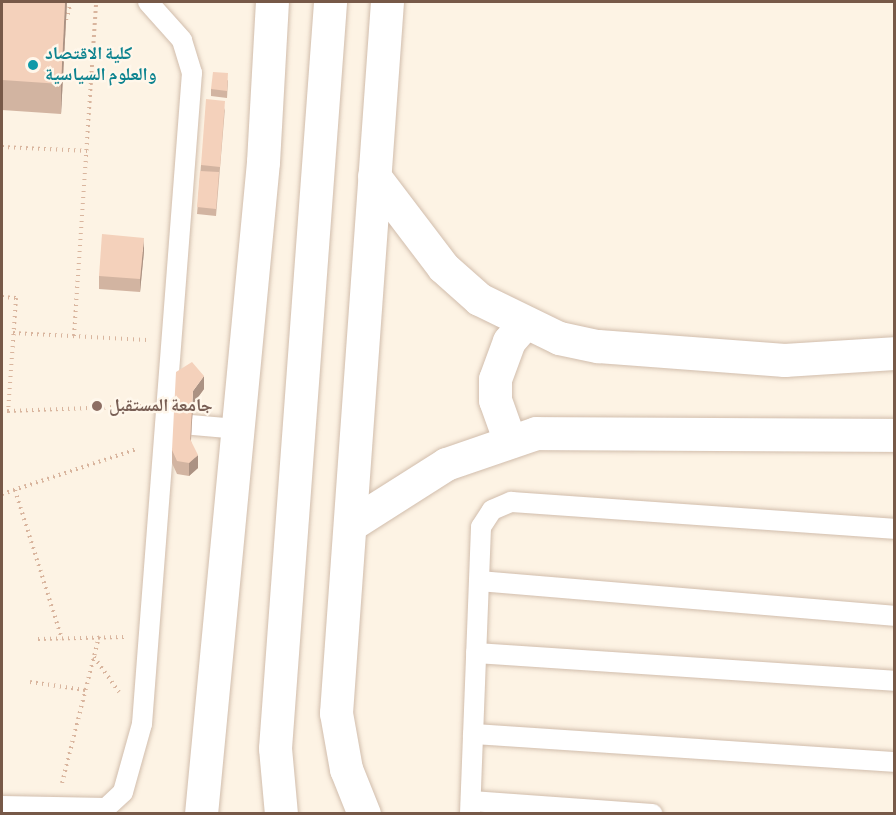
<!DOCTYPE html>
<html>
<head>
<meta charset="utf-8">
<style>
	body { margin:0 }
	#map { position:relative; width:896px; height:815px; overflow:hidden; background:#fdf3e4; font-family:"Alegreya Sans","Noto Naskh Arabic",sans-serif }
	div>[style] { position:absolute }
	.path>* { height:4px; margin-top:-2px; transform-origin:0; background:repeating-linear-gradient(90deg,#d9b59e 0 1.5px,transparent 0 6px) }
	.roads { filter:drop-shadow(0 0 2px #d1bdac) drop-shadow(0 0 2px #d1bdac) }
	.lane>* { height:20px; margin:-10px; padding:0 10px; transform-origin:10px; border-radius:10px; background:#fff }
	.street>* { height:33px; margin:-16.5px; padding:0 16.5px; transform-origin:16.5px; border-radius:16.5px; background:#fff }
	.secondary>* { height:33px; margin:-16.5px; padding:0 16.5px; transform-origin:16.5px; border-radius:16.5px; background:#fff }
	.wall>* { inset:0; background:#d2b4a1 }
	.shaded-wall>* { inset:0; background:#ab9283 }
	.building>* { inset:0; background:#f4d1bb }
	.dots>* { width:16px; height:16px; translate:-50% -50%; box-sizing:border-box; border:3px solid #fff7eb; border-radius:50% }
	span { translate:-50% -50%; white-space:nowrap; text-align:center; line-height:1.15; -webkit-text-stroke:4.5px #fff7eb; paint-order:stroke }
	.culture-label { font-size:18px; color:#0d838f; font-weight:700 }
	.left { translate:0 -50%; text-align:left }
	.education-label { font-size:18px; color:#785e54; font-weight:700 }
	.frame { position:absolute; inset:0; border:3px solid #775948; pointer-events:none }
</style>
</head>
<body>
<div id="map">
	<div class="path">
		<div style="left:66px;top:20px;width:19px;rotate:-74deg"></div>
		<div style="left:2px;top:147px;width:86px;rotate:2.7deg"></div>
		<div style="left:2px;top:297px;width:14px;rotate:4deg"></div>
		<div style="left:16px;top:298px;width:113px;rotate:94deg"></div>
		<div style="left:8px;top:411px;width:6px;rotate:180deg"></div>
		<div style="left:13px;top:333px;width:134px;rotate:3deg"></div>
		<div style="left:74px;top:336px;width:335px;rotate:-86.2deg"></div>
		<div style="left:8px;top:411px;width:134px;rotate:-2.1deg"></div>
		<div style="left:15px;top:490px;width:156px;rotate:72.5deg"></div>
		<div style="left:2px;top:494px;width:142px;rotate:-18.4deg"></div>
		<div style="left:38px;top:639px;width:86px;rotate:-1.3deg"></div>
		<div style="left:94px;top:657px;width:43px;rotate:54.5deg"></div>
		<div style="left:30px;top:682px;width:56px;rotate:8.3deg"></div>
		<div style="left:62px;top:783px;width:151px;rotate:-75.8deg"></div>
	</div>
	<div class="roads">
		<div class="lane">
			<div style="left:192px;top:425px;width:46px;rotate:5deg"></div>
			<div style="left:479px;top:581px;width:416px;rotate:4.8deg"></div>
			<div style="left:476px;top:653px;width:419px;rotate:3.8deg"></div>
			<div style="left:473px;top:734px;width:422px;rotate:3.8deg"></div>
			<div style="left:471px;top:801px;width:182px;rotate:4.1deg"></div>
			<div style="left:2px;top:806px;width:104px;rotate:1.1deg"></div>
			<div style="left:106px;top:808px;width:23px;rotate:-43deg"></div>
			<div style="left:123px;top:792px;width:71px;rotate:-74.4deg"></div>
			<div style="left:142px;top:724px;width:653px;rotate:-85.61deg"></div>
			<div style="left:192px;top:73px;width:34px;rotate:-107deg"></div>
			<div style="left:182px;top:40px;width:51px;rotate:-131.8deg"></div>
			<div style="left:470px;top:814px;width:287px;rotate:-87.8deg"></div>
			<div style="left:481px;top:527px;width:20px;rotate:-57deg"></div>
			<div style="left:492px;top:510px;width:21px;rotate:-23deg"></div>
			<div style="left:511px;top:502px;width:384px;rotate:4deg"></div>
		</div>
		<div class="street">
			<div style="left:374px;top:176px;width:114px;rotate:52.8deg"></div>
			<div style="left:443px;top:267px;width:48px;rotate:41.6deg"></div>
			<div style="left:479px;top:299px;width:89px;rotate:26deg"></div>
			<div style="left:559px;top:338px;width:40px;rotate:12deg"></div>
			<div style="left:598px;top:346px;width:187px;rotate:4.3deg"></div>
			<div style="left:784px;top:360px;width:110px;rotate:-3.6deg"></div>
			<div style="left:509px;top:439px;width:41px;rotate:-109.7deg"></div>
			<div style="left:495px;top:400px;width:21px;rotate:-90deg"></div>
			<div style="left:495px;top:379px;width:40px;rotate:-69.8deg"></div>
			<div style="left:509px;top:341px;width:21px;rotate:-49deg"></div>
			<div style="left:350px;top:525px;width:114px;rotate:-32.4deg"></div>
			<div style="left:446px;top:464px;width:95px;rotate:-19deg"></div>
			<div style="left:536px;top:433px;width:358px;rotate:0.3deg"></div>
			<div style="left:364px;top:814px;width:48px;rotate:-111.8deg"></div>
			<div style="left:346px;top:769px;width:57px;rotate:-100.1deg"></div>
			<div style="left:336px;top:713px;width:713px;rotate:-85.9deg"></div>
		</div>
		<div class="secondary">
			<div style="left:201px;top:814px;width:655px;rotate:-84.57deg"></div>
			<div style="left:263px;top:162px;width:160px;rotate:-86.8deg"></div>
			<div style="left:281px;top:814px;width:66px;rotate:-95.2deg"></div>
			<div style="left:275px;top:748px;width:748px;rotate:-85.78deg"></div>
		</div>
	</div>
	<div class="wall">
		<div style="clip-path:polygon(2px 2px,67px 2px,61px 114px,2px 110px)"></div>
		<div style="clip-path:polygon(228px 80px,227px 98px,211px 96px,211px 89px)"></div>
		<div style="clip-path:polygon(225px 108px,216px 216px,197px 214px,201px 165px)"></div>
		<div style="clip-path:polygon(144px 251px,140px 292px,99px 289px,99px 276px)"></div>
		<div style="clip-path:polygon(204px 376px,204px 389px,193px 404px,191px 441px,198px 468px,189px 476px,177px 474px,172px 463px,172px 450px)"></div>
	</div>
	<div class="shaded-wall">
		<div style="clip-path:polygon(65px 2px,67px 2px,61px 114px,61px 84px)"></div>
		<div style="clip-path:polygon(144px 238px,144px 251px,140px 292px,140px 279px)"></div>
		<div style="clip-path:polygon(204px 376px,204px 389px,193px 404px,190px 452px,193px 391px)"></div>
		<div style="clip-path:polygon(198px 455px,198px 468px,189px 476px,189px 463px)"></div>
	</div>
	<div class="building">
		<div style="clip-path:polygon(2px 2px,65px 2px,61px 84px,2px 80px)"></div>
		<div style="clip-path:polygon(213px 72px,228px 73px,227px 91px,211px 89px)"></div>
		<div style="clip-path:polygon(206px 99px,225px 101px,220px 167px,201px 165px)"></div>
		<div style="clip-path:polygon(200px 171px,219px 172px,216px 209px,197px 207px)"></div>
		<div style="clip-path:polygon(102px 234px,144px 238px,140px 279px,99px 276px)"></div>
		<div style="clip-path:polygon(192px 362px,204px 376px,193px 391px,190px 439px,198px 455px,189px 463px,177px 461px,172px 450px,176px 372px)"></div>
	</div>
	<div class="dots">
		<div style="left:33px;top:65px;background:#0f9aa8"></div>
		<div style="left:97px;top:406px;background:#8d6e63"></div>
	</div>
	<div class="culture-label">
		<span class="left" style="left:45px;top:65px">كلية الاقتصاد<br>والعلوم السياسية</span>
	</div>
	<div class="education-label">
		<span class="left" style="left:109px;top:406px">جامعة المستقبل</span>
	</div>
	<div class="frame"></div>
</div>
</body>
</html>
